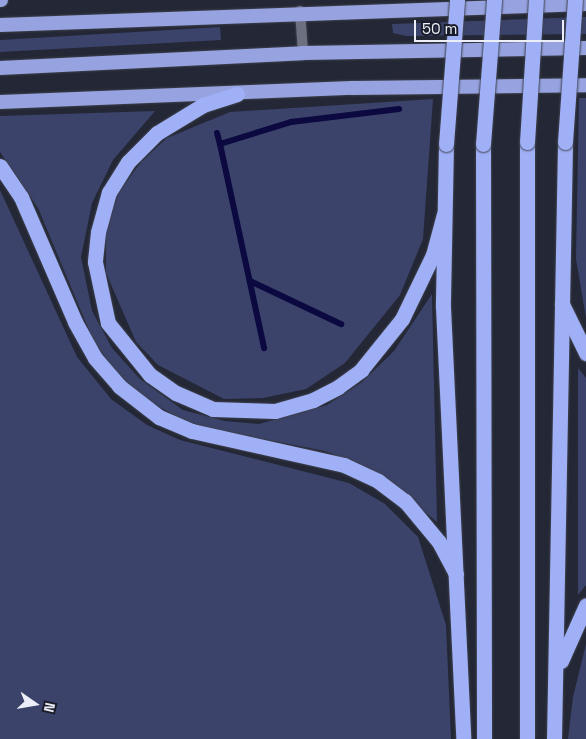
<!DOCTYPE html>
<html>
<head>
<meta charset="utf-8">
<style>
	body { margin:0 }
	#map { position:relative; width:586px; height:739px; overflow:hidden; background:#242735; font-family:"Space Grotesk",sans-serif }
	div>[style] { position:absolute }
	.green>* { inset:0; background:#3b436b }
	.stream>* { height:6px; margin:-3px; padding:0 3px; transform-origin:3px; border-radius:3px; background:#0c0941 }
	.roads { filter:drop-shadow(0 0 1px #3e414c) drop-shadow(0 0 1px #3e414c) }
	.service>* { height:10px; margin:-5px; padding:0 5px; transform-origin:5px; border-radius:5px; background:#6c7081 }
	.trunk>* { height:14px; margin:-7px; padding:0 7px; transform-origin:7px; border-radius:7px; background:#96a3e0 }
	.motorway>* { height:15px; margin:-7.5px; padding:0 7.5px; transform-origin:7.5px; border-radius:7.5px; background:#a0b0f7 }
	.bridges { filter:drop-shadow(0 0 1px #3e414c) drop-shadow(0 0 1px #3e414c) }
	.motorway-bridge>* { height:15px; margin:-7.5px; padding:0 7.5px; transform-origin:7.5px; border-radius:7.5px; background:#a0b0f7 }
	span { translate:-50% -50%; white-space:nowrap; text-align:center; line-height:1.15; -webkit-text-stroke:5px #1a1d2b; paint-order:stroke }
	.north { position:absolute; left:10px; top:679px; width:50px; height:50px; -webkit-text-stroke:4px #1a1d2b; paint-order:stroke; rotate:103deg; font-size:14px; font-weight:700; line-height:20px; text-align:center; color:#eceff8 }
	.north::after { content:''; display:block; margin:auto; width:18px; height:22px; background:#eceff8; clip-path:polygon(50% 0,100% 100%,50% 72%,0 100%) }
	.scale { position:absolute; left:414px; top:20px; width:150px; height:22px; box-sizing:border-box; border:2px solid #eceff8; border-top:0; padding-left:6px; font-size:15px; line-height:18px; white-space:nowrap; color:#eceff8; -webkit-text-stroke:4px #1a1d2b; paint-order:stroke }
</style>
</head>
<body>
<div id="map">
	<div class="green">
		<div style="clip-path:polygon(586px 17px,586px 34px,406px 36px,393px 33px,392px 24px)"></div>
		<div style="clip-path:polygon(220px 27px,221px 40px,0 52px,0 40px)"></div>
		<div style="clip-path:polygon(579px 98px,586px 98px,586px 318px,576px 259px)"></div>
		<div style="clip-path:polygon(433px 99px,423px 239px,400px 295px,345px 363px,306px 389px,263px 398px,224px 399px,158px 365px,136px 342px,106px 273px,106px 229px,119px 192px,141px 162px,167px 138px,230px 112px)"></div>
		<div style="clip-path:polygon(155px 111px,113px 160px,92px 203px,81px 257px,92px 311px,112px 348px,140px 379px,183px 410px,225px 421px,259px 424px,327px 405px,362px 382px,394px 351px,432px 294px,437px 522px,373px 470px,325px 451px,206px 428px,175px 416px,141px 396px,109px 365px,91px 335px,38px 208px,0 152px,0 116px)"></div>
		<div style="clip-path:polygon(0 190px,77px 357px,111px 399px,147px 425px,180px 440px,349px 483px,385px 504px,418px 537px,446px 625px,451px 739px,0 739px)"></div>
		<div style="clip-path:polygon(578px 368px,586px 378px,586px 585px,578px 595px)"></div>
		<div style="clip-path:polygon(586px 644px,586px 739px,568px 739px,573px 697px)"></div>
	</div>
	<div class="stream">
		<div style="left:217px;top:133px;width:11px;rotate:75deg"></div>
		<div style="left:220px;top:144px;width:74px;rotate:-17.2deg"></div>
		<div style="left:291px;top:122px;width:109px;rotate:-6.9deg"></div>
		<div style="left:220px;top:144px;width:209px;rotate:77.8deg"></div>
		<div style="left:250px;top:281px;width:101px;rotate:25.3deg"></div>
	</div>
	<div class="roads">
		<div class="service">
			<div style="left:300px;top:11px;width:42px;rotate:85.9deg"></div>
		</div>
		<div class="trunk">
			<div style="left:0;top:0;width:1px"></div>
			<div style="left:0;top:25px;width:586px;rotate:-2.05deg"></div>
			<div style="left:0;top:68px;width:303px;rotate:-2.8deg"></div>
			<div style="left:303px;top:53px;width:283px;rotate:-1deg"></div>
			<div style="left:0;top:102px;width:352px;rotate:-2.3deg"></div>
			<div style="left:352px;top:88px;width:234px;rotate:-0.7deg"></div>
		</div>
		<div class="motorway">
			<div style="left:237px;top:94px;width:36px;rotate:162deg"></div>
			<div style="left:203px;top:105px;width:54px;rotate:148.7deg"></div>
			<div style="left:157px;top:133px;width:41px;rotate:135deg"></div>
			<div style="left:128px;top:162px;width:36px;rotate:122deg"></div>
			<div style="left:109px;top:192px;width:41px;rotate:105.4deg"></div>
			<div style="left:98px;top:232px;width:30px;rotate:96deg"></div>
			<div style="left:95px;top:262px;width:62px;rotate:78deg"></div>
			<div style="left:108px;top:323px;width:67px;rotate:51.1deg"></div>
			<div style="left:150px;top:375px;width:32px;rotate:35deg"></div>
			<div style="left:176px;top:393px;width:40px;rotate:23.4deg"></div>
			<div style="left:213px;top:409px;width:62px;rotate:1.8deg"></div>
			<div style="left:275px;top:411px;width:40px;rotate:-16deg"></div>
			<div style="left:313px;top:400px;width:28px;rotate:-27deg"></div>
			<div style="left:338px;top:387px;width:29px;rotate:-36deg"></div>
			<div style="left:361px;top:370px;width:65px;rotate:-51.2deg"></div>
			<div style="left:402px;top:319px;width:71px;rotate:-64.2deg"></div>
			<div style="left:433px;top:255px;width:42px;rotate:-75deg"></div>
			<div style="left:446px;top:144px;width:163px;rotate:91.1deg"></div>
			<div style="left:443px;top:307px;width:432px;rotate:87.3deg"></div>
			<div style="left:483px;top:144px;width:595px;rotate:89.9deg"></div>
			<div style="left:0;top:166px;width:37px;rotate:56deg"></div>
			<div style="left:21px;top:197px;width:136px;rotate:66.6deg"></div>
			<div style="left:75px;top:322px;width:41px;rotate:60.9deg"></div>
			<div style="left:95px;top:358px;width:37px;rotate:49deg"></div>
			<div style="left:119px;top:386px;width:51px;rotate:37.8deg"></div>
			<div style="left:159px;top:417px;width:36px;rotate:23deg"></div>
			<div style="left:192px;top:431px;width:156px;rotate:12.6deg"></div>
			<div style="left:344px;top:465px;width:38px;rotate:25deg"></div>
			<div style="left:378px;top:481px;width:34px;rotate:37deg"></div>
			<div style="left:405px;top:501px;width:53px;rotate:50.3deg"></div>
			<div style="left:439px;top:542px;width:36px;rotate:62deg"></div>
			<div style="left:562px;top:304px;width:55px;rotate:63.9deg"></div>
			<div style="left:561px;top:661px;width:61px;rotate:-65.9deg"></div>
			<div style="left:527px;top:739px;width:597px;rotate:-90deg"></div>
			<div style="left:554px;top:739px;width:597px;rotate:-88.94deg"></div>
		</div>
	</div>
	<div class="bridges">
		<div class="motorway-bridge">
			<div style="left:527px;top:142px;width:142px;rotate:-86.4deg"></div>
			<div style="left:565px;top:142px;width:142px;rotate:-86deg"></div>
			<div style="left:446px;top:144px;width:144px;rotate:-85.6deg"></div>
			<div style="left:483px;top:144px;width:144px;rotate:-85.6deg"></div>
		</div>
	</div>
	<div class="north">N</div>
	<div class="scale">50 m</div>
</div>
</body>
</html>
